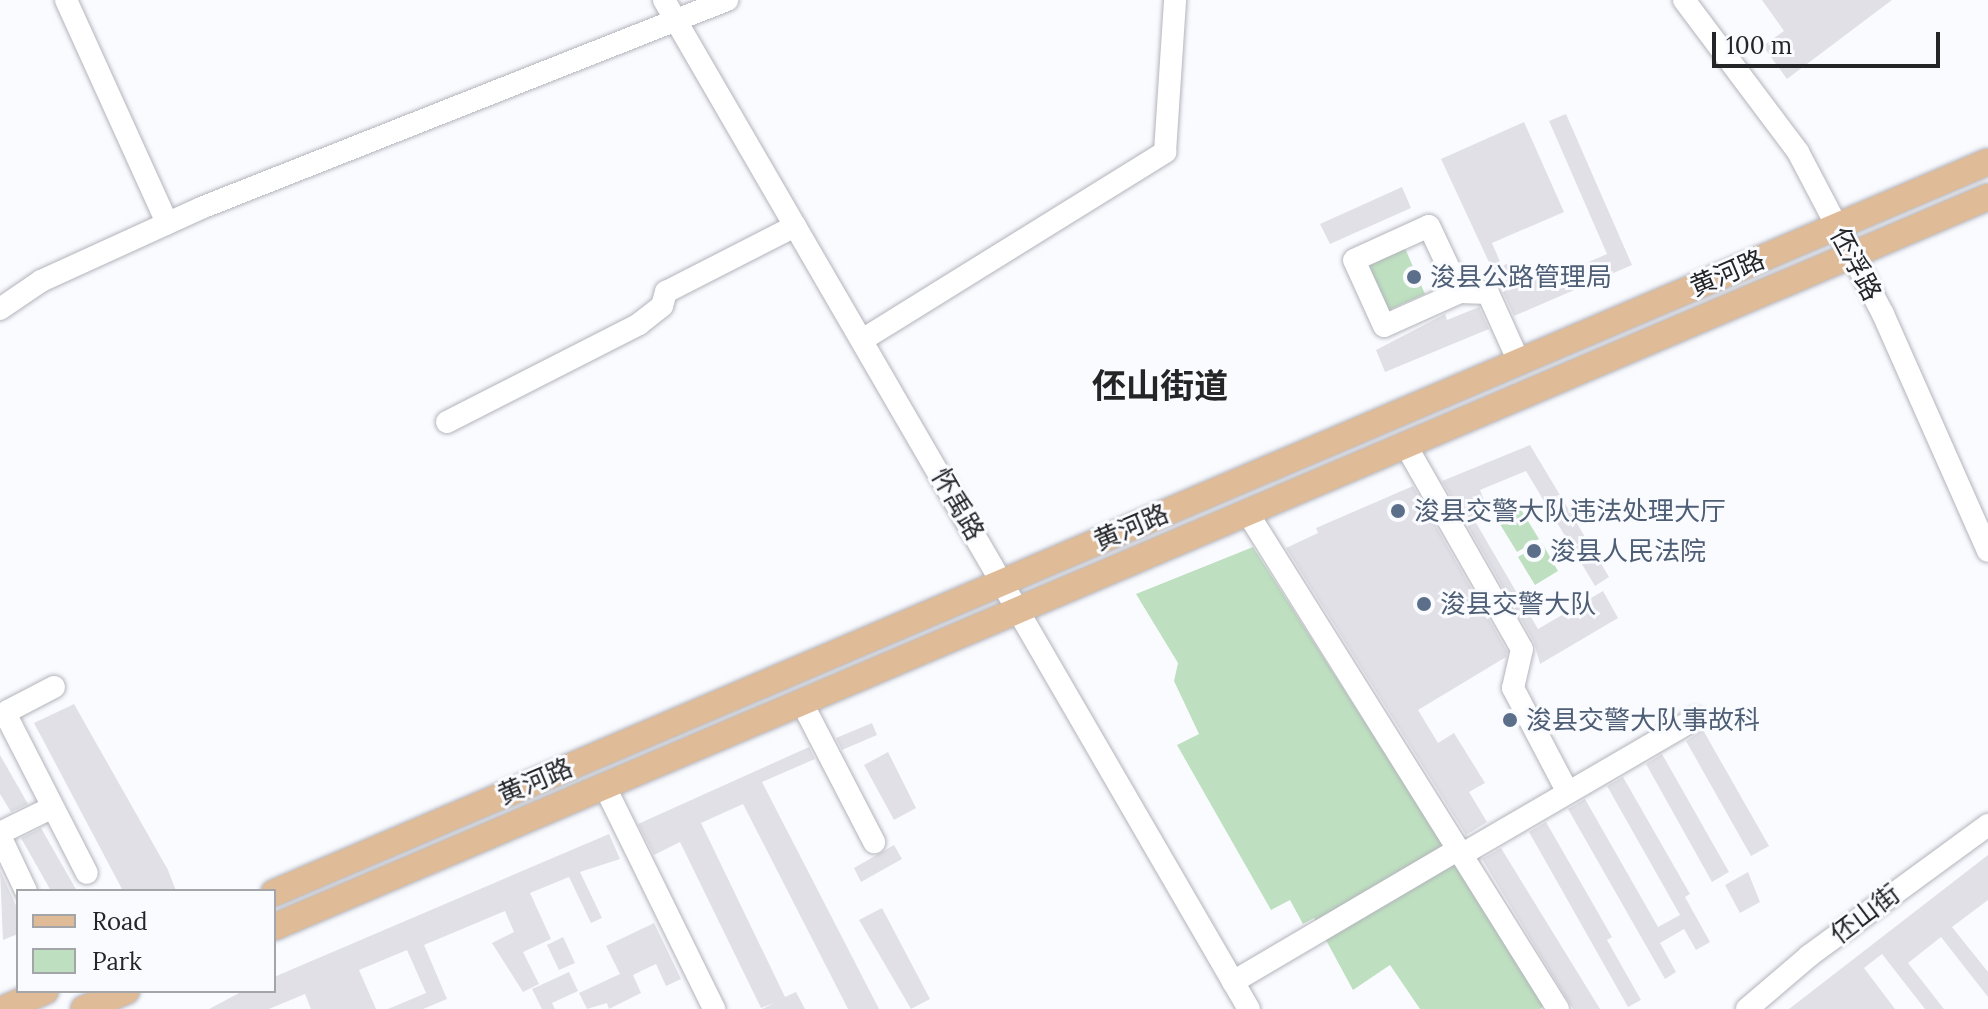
<!DOCTYPE html>
<html>
<head>
<meta charset="utf-8">
<style>
	body { margin:0 }
	#map { position:relative; width:1988px; height:1009px; overflow:hidden; background:#fafbff; font-family:Lora,"Noto Sans SC",serif }
	div>[style] { position:absolute }
	.green>* { inset:0; background:#bee0c0 }
	.building>* { inset:0; background:#e1e0e7 }
	.roads { filter:drop-shadow(0 0 2px #b3b4bb) drop-shadow(0 0 2px #b3b4bb) }
	.minor>* { height:22px; margin:-11px; padding:0 11px; transform-origin:11px; border-radius:11px; background:#fff }
	.major>* { height:26px; margin:-13px; padding:0 13px; transform-origin:13px; border-radius:13px; background:#dfbb97 }
	.dots>* { width:22px; height:22px; translate:-50% -50%; box-sizing:border-box; border:4px solid #fafbff; border-radius:50% }
	span { translate:-50% -50%; white-space:nowrap; text-align:center; line-height:1.15; -webkit-text-stroke:6px #fafbff; paint-order:stroke }
	.street-label { font-size:26px; color:#242527 }
	.service-label { font-size:26px; color:#4e5e75 }
	.left { translate:0 -50%; text-align:left }
	.district-label { font-size:34px; color:#242527; font-weight:700 }
	.legend { position:absolute; left:16px; top:889px; width:260px; height:104px; box-sizing:border-box; background:#fafbff; border:2px solid #a4a5a9; margin:0; padding:10px 14px; list-style:none; font-size:24px; color:#242527 }
	.legend li { display:flex; align-items:center; gap:16px; height:40px }
	.legend b { width:40px; border:2px solid #a4a5a9 }
	.scale { position:absolute; left:1712px; top:32px; width:228px; height:36px; box-sizing:border-box; border:4px solid #242527; border-top:0; padding-left:10px; font-size:24px; line-height:28px; white-space:nowrap; color:#242527; -webkit-text-stroke:6px #fafbff; paint-order:stroke }
</style>
</head>
<body>
<div id="map">
	<div class="green">
		<div style="clip-path:polygon(1404px 246px,1425px 294px,1387px 311px,1365px 264px)"></div>
		<div style="clip-path:polygon(1520px 508px,1539px 539px,1517px 552px,1498px 521px)"></div>
		<div style="clip-path:polygon(1542px 543px,1558px 571px,1535px 585px,1518px 557px)"></div>
		<div style="clip-path:polygon(1253px 547px,1545px 1004px,1540px 1009px,1420px 1009px,1390px 965px,1353px 990px,1314px 918px,1303px 924px,1290px 900px,1271px 910px,1177px 745px,1199px 734px,1174px 681px,1178px 663px,1136px 594px)"></div>
	</div>
	<div class="building">
		<div style="clip-path:polygon(1762px 0,1892px 0,1787px 79px,1763px 46px,1784px 31px)"></div>
		<div style="clip-path:polygon(1566px 114px,1632px 265px,1514px 316px,1441px 159px,1524px 122px,1564px 212px,1492px 243px,1502px 266px,1511px 262px,1521px 285px,1539px 277px,1542px 282px,1607px 254px,1549px 121px)"></div>
		<div style="clip-path:polygon(1402px 187px,1411px 208px,1330px 244px,1320px 224px)"></div>
		<div style="clip-path:polygon(1479px 307px,1489px 329px,1385px 372px,1376px 350px,1445px 314px,1447px 320px)"></div>
		<div style="clip-path:polygon(1530px 445px,1609px 577px,1595px 586px,1526px 471px,1480px 490px,1488px 510px,1472px 516px,1538px 629px,1603px 591px,1618px 618px,1540px 664px,1534px 642px,1442px 481px)"></div>
		<div style="clip-path:polygon(1413px 486px,1507px 651px,1506px 657px,1418px 710px,1438px 743px,1454px 733px,1485px 783px,1469px 792px,1487px 822px,1466px 835px,1286px 548px,1318px 533px,1316px 528px)"></div>
		<div style="clip-path:polygon(74px 704px,168px 870px,176px 891px,123px 891px,34px 723px)"></div>
		<div style="clip-path:polygon(872px 723px,877px 735px,842px 750px,836px 738px)"></div>
		<div style="clip-path:polygon(1703px 730px,1769px 846px,1751px 856px,1686px 741px)"></div>
		<div style="clip-path:polygon(809px 747px,815px 759px,762px 782px,879px 1009px,848px 1009px,743px 804px,701px 823px,785px 997px,796px 992px,805px 1009px,762px 1009px,774px 1003px,761px 1008px,680px 842px,654px 855px,638px 824px)"></div>
		<div style="clip-path:polygon(888px 752px,916px 808px,894px 820px,864px 765px)"></div>
		<div style="clip-path:polygon(1662px 754px,1729px 872px,1712px 882px,1646px 764px)"></div>
		<div style="clip-path:polygon(0 755px,28px 804px,11px 812px,0 794px)"></div>
		<div style="clip-path:polygon(1623px 777px,1690px 894px,1685px 897px,1710px 942px,1696px 950px,1684px 929px,1660px 943px,1676px 972px,1665px 979px,1568px 809px,1585px 799px,1658px 927px,1680px 915px,1607px 786px)"></div>
		<div style="clip-path:polygon(1546px 822px,1612px 937px,1607px 940px,1641px 1000px,1628px 1007px,1529px 832px)"></div>
		<div style="clip-path:polygon(41px 828px,77px 891px,51px 891px,21px 838px)"></div>
		<div style="clip-path:polygon(609px 834px,620px 859px,580px 872px,602px 918px,591px 923px,569px 877px,530px 893px,551px 939px,523px 952px,539px 984px,523px 992px,492px 943px,514px 932px,505px 911px,424px 945px,447px 999px,423px 1009px,388px 1009px,426px 993px,407px 950px,359px 970px,376px 1009px,311px 1009px,305px 994px,269px 1009px,209px 1009px,243px 991px,274px 991px,274px 977px)"></div>
		<div style="clip-path:polygon(894px 845px,902px 859px,861px 882px,854px 868px)"></div>
		<div style="clip-path:polygon(1501px 848px,1600px 1009px,1573px 1009px,1482px 859px)"></div>
		<div style="clip-path:polygon(1988px 855px,1988px 900px,1952px 927px,1988px 972px,1988px 997px,1941px 937px,1908px 963px,1944px 1009px,1925px 1009px,1882px 954px,1864px 968px,1895px 1009px,1789px 1009px)"></div>
		<div style="clip-path:polygon(0 870px,18px 910px,18px 934px,3px 940px)"></div>
		<div style="clip-path:polygon(1748px 872px,1760px 902px,1740px 913px,1725px 885px)"></div>
		<div style="clip-path:polygon(882px 908px,930px 999px,911px 1009px,859px 920px)"></div>
		<div style="clip-path:polygon(654px 923px,681px 979px,666px 986px,656px 964px,633px 975px,641px 993px,609px 1009px,607px 1003px,587px 1009px,579px 993px,620px 974px,606px 946px)"></div>
		<div style="clip-path:polygon(563px 937px,575px 963px,559px 970px,547px 945px)"></div>
		<div style="clip-path:polygon(569px 972px,578px 991px,552px 1003px,555px 1009px,542px 1009px,532px 989px)"></div>
	</div>
	<div class="roads">
		<div class="minor">
			<div style="left:66px;top:0;width:245px;rotate:65.6deg"></div>
			<div style="left:664px;top:0;width:1166px;rotate:59.9deg"></div>
			<div style="left:1684px;top:0;width:190px;rotate:53.1deg"></div>
			<div style="left:1798px;top:152px;width:183px;rotate:62.3deg"></div>
			<div style="left:1883px;top:314px;width:259px;rotate:66.1deg"></div>
			<div style="left:1429px;top:226px;width:73px;rotate:64.8deg"></div>
			<div style="left:1460px;top:292px;width:83px;rotate:155.9deg"></div>
			<div style="left:1384px;top:326px;width:72px;rotate:-114.4deg"></div>
			<div style="left:1354px;top:260px;width:82px;rotate:-24.4deg"></div>
			<div style="left:1460px;top:292px;width:28px;rotate:2deg"></div>
			<div style="left:1488px;top:293px;width:76px;rotate:65.8deg"></div>
			<div style="left:0;top:309px;width:50px;rotate:-34.3deg"></div>
			<div style="left:41px;top:281px;width:176px;rotate:-24.5deg"></div>
			<div style="left:201px;top:208px;width:566px;rotate:-21.58deg"></div>
			<div style="left:862px;top:340px;width:357px;rotate:-31.8deg"></div>
			<div style="left:1165px;top:152px;width:152px;rotate:-86.2deg"></div>
			<div style="left:447px;top:422px;width:216px;rotate:-27deg"></div>
			<div style="left:639px;top:324px;width:29px;rotate:-38deg"></div>
			<div style="left:662px;top:306px;width:15px;rotate:-74deg"></div>
			<div style="left:666px;top:292px;width:145px;rotate:-27.1deg"></div>
			<div style="left:1405px;top:444px;width:236px;rotate:60.3deg"></div>
			<div style="left:1522px;top:649px;width:40px;rotate:103deg"></div>
			<div style="left:1513px;top:688px;width:116px;rotate:62.3deg"></div>
			<div style="left:1247px;top:512px;width:586px;rotate:57.96deg"></div>
			<div style="left:54px;top:687px;width:52px;rotate:152.4deg"></div>
			<div style="left:8px;top:711px;width:6px;rotate:99deg"></div>
			<div style="left:7px;top:717px;width:175px;rotate:62.9deg"></div>
			<div style="left:801px;top:701px;width:159px;rotate:62.6deg"></div>
			<div style="left:604px;top:785px;width:250px;rotate:63.8deg"></div>
			<div style="left:0;top:833px;width:57px;rotate:-26.1deg"></div>
			<div style="left:0;top:836px;width:61px;rotate:64.7deg"></div>
			<div style="left:1461px;top:855px;width:271px;rotate:-30.2deg"></div>
			<div style="left:1233px;top:982px;width:260px;rotate:-30.5deg"></div>
			<div style="left:1747px;top:1009px;width:82px;rotate:-40.5deg"></div>
			<div style="left:1809px;top:956px;width:222px;rotate:-36.2deg"></div>
		</div>
		<div class="major">
			<div style="left:274px;top:893px;width:1863px;rotate:-23.1deg"></div>
			<div style="left:274px;top:927px;width:1863px;rotate:-23.07deg"></div>
			<div style="left:4px;top:1009px;width:45px;rotate:-23.7deg"></div>
			<div style="left:84px;top:1009px;width:46px;rotate:-23.2deg"></div>
		</div>
	</div>
	<div class="dots">
		<div style="left:1414px;top:277px;background:#5c6f8a"></div>
		<div style="left:1398px;top:511px;background:#5c6f8a"></div>
		<div style="left:1534px;top:551px;background:#5c6f8a"></div>
		<div style="left:1424px;top:604px;background:#5c6f8a"></div>
		<div style="left:1510px;top:720px;background:#5c6f8a"></div>
	</div>
	<div class="street-label">
		<span style="left:1856px;top:264px;rotate:62deg">伾浮路</span>
		<span style="left:1727px;top:273px;rotate:-23deg">黄河路</span>
		<span style="left:958px;top:504px;rotate:60deg">怀禹路</span>
		<span style="left:1131px;top:527px;rotate:-23deg">黄河路</span>
		<span style="left:535px;top:781px;rotate:-23deg">黄河路</span>
		<span style="left:1865px;top:914px;rotate:-37deg">伾山街</span>
	</div>
	<div class="service-label">
		<span class="left" style="left:1430px;top:277px">浚县公路管理局</span>
		<span class="left" style="left:1414px;top:511px">浚县交警大队违法处理大厅</span>
		<span class="left" style="left:1550px;top:551px">浚县人民法院</span>
		<span class="left" style="left:1440px;top:604px">浚县交警大队</span>
		<span class="left" style="left:1526px;top:720px">浚县交警大队事故科</span>
	</div>
	<div class="district-label">
		<span style="left:1160px;top:386px">伾山街道</span>
	</div>
	<ul class="legend">
	<li><b style="height:10px;background:#dfbb97"></b>Road</li>
	<li><b style="height:22px;background:#bee0c0"></b>Park</li>
	</ul>
	<div class="scale">100 m</div>
</div>
</body>
</html>
